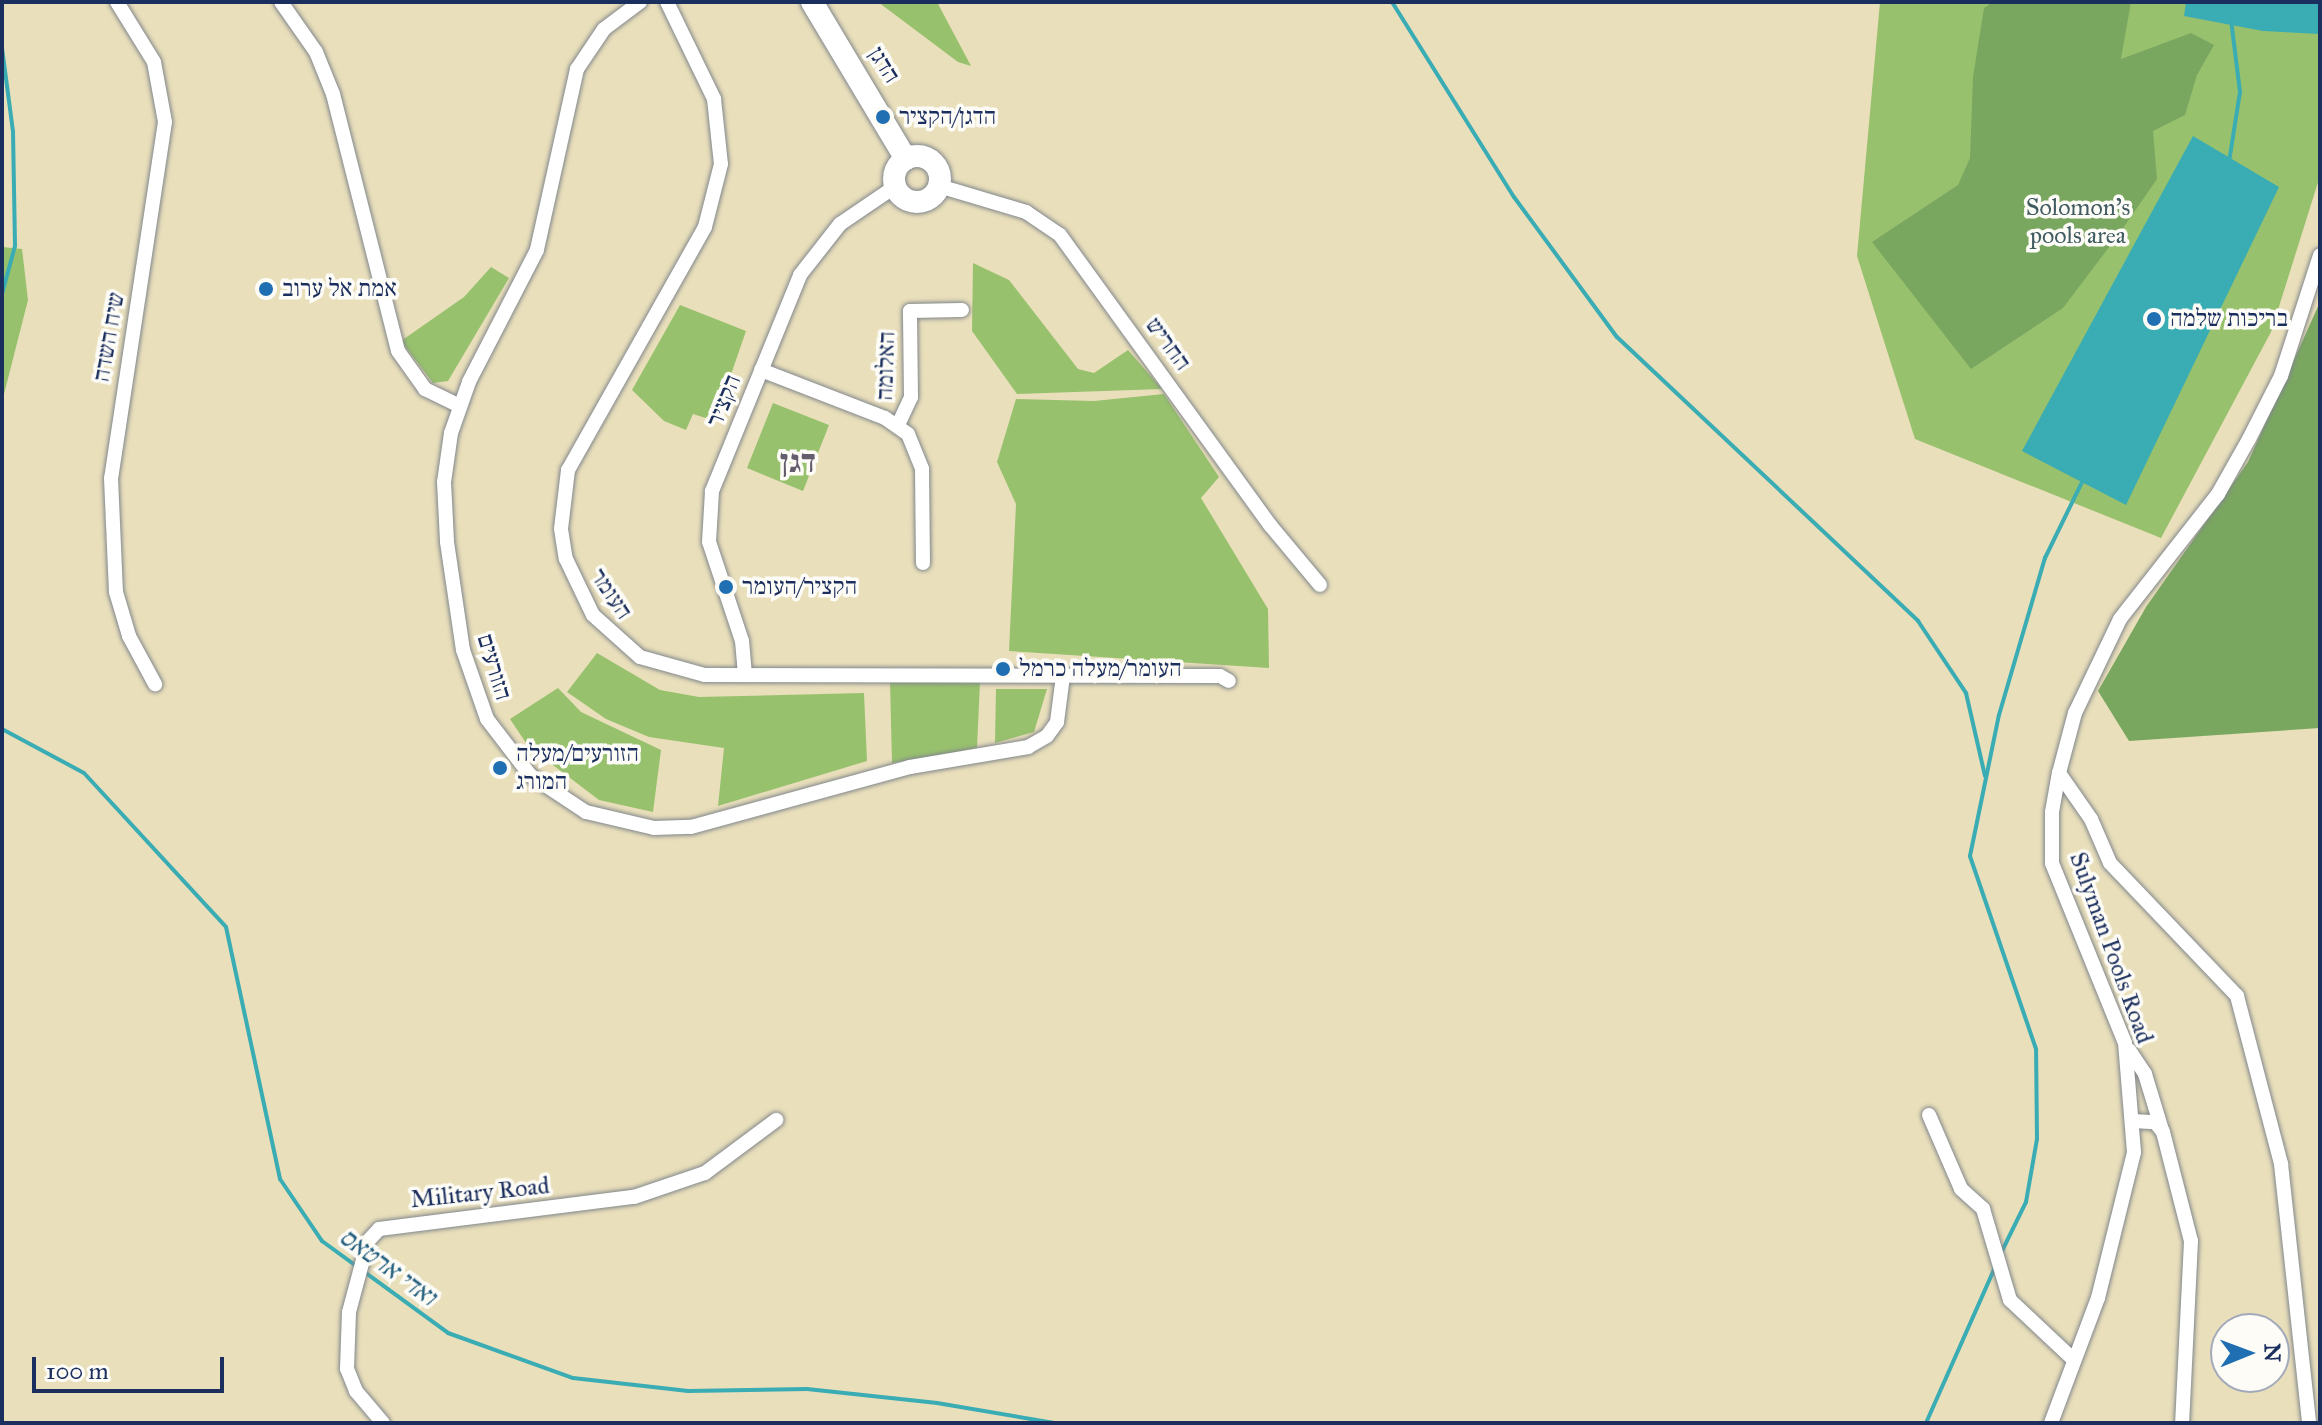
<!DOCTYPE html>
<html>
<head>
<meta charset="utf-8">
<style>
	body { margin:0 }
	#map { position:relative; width:2322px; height:1425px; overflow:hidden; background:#e9dfbb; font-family:"IM FELL Great Primer","Frank Ruhl Libre",serif }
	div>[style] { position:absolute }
	.green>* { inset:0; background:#98c16d }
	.forest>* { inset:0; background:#7aa760 }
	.water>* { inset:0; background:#3aacb4 }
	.stream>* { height:4px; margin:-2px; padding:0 2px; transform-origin:2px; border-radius:2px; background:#3aacb4 }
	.roads { filter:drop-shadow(0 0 2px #82878c) drop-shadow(0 0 2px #82878c) }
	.street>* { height:14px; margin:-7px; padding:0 7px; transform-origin:7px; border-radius:7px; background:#fff }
	.secondary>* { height:22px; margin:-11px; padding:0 11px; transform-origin:11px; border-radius:11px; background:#fff }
	.secondary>.ring { margin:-11px; padding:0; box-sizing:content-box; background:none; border:22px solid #fff; border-radius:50% }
	.dots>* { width:22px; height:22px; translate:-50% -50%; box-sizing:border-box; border:4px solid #fdfcf7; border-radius:50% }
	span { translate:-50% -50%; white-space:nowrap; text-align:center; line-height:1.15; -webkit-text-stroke:7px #fdfcf7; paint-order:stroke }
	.street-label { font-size:24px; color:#1b2f5e }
	.poi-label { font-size:24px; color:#1b2f5e }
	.left { translate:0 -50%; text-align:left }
	.park-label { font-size:24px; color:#405b62 }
	.water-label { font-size:26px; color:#276180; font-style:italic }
	.district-label { font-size:32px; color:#655c6d; font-weight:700 }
	.frame { position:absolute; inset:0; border:4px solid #1b2f5e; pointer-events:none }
	.north { position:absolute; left:2210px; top:1313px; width:80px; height:80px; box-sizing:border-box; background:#fdfcf7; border:2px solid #a3aaba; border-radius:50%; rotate:89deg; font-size:22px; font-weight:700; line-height:32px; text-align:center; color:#1b2f5e }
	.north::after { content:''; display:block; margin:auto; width:28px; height:36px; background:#1f6fb2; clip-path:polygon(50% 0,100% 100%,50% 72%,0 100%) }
	.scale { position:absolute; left:32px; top:1357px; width:192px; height:36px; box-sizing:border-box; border:4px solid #1b2f5e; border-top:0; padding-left:10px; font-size:24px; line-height:28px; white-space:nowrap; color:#1b2f5e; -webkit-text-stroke:6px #fdfcf7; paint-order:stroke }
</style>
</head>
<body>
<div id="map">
	<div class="green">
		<div style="clip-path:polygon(878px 2px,937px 2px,971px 66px,958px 62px)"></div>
		<div style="clip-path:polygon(1880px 2px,2320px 2px,2320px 176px,2271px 332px,2161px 538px,1915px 439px,1857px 256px)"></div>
		<div style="clip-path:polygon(2px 247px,22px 249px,28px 300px,2px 402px)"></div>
		<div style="clip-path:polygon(973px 263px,1009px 280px,1078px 369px,1094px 373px,1128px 350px,1162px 389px,1017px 394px,972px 331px)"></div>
		<div style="clip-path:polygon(491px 267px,509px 278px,448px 381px,433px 383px,401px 341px,464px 297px)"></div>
		<div style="clip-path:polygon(680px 305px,746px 331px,715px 421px,693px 414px,686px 430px,664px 421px,632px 390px)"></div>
		<div style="clip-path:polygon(1164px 394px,1219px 477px,1201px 498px,1268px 609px,1269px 668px,1009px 651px,1016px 504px,997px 462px,1016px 399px,1094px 401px)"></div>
		<div style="clip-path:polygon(773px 403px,829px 425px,803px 491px,747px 468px)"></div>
		<div style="clip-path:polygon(597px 653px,660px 690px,699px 697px,864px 693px,867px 761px,718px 806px,724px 748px,649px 737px,606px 719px,567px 692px)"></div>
		<div style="clip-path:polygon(890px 681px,980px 681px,977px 748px,892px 763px)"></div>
		<div style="clip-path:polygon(558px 688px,581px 712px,661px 750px,653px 812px,599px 800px,528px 746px,510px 719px)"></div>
		<div style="clip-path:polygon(996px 689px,1047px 689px,1034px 732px,995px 743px)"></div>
	</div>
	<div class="forest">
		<div style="clip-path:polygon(1993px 2px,2131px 2px,2121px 59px,2191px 33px,2214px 45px,2197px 75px,2185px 115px,2153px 131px,2157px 179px,2119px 234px,2063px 308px,1971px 369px,1872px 242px,1958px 185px,1970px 158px,1973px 77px,1984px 8px)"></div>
		<div style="clip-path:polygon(2320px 302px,2320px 728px,2129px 741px,2098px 691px,2146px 607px,2248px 462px)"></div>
	</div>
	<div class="water">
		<div style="clip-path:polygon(2186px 2px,2320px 2px,2320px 34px,2263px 31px,2184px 16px)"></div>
		<div style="clip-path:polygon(2193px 136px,2279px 187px,2126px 505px,2022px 451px)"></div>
	</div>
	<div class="stream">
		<div style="left:1392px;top:2px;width:230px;rotate:58deg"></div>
		<div style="left:1514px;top:197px;width:174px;rotate:53.7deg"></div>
		<div style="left:1617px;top:337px;width:414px;rotate:43.3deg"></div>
		<div style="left:1918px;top:621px;width:87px;rotate:56.3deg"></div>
		<div style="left:1966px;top:693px;width:85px;rotate:77.1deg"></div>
		<div style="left:2px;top:48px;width:84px;rotate:82.5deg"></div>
		<div style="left:13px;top:131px;width:115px;rotate:89deg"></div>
		<div style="left:15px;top:246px;width:50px;rotate:105.2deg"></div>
		<div style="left:2229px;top:162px;width:71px;rotate:-81.1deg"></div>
		<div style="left:2240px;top:92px;width:73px;rotate:-97.1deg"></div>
		<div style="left:2px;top:729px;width:93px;rotate:28.2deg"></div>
		<div style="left:84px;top:773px;width:209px;rotate:47.3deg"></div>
		<div style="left:226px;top:927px;width:258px;rotate:77.9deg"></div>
		<div style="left:280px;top:1179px;width:75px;rotate:55.9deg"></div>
		<div style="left:322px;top:1241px;width:156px;rotate:36.1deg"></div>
		<div style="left:448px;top:1333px;width:133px;rotate:19.8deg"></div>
		<div style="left:573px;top:1378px;width:116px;rotate:6.4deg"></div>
		<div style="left:688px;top:1391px;width:119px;rotate:-1deg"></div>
		<div style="left:807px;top:1389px;width:131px;rotate:6.1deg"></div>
		<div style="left:937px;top:1403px;width:119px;rotate:9.7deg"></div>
		<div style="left:2001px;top:1253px;width:57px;rotate:-63.9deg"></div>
		<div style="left:2026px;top:1202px;width:64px;rotate:-80.1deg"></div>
		<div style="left:2037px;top:1139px;width:90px;rotate:-90.6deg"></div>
		<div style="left:2036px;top:1049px;width:204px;rotate:-108.9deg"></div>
		<div style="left:1970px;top:856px;width:144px;rotate:-78.4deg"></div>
		<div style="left:1999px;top:715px;width:164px;rotate:-73.7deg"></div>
		<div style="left:2045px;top:558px;width:89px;rotate:-64deg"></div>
		<div style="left:1926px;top:1423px;width:173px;rotate:-66.1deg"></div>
	</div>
	<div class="roads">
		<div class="street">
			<div style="left:117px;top:2px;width:70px;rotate:58.3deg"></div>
			<div style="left:154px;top:62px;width:61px;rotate:79.6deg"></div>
			<div style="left:165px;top:122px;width:360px;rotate:98.6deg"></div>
			<div style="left:111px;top:478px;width:114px;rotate:87.5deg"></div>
			<div style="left:116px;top:592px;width:46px;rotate:73.5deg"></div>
			<div style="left:129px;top:636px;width:55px;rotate:61.6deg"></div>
			<div style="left:281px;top:2px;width:61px;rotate:55deg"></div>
			<div style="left:316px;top:52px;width:45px;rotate:68deg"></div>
			<div style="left:333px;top:94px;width:265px;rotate:75.8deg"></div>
			<div style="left:398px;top:351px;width:47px;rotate:54.6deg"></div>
			<div style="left:425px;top:389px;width:39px;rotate:26deg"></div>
			<div style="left:640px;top:2px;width:45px;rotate:143.1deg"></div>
			<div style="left:604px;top:29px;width:48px;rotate:124deg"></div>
			<div style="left:577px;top:69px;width:185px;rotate:102.5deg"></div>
			<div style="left:537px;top:250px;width:148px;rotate:117.3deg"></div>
			<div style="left:469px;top:382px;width:54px;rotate:109.4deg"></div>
			<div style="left:451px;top:433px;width:49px;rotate:98.1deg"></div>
			<div style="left:444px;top:482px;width:60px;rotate:87.1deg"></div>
			<div style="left:447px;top:542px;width:109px;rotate:81.6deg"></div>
			<div style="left:463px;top:650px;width:73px;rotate:70.8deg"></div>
			<div style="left:487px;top:719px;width:71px;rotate:52.5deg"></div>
			<div style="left:530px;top:775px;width:67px;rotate:33.5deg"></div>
			<div style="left:586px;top:812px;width:70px;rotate:13.2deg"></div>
			<div style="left:654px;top:828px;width:37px;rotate:-2deg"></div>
			<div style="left:691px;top:827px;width:227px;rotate:-15.3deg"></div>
			<div style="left:910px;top:767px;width:120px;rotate:-9.6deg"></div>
			<div style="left:1028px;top:747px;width:22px;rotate:-30deg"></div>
			<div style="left:1047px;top:736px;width:17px;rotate:-54deg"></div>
			<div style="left:1057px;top:722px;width:46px;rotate:-82.6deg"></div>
			<div style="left:667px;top:2px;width:108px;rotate:64.1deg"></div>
			<div style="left:714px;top:99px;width:65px;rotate:83.9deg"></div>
			<div style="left:721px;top:164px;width:65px;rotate:104.3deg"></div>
			<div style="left:705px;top:227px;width:279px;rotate:119.4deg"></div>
			<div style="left:568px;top:470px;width:59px;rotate:96.8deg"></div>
			<div style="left:561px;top:529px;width:30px;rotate:81deg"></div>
			<div style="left:566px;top:559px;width:62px;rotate:64.3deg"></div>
			<div style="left:593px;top:615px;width:63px;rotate:41.8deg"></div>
			<div style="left:640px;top:657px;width:67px;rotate:15.5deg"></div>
			<div style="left:705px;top:675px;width:515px;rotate:0.11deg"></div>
			<div style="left:1220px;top:676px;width:10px;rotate:29deg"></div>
			<div style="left:939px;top:186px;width:91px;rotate:16.6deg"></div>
			<div style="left:1026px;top:212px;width:41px;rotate:34.1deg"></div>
			<div style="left:1060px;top:235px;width:358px;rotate:54.1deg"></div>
			<div style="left:1270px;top:525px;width:78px;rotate:50.2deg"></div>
			<div style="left:761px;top:370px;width:133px;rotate:21.2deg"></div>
			<div style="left:885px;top:418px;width:28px;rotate:35deg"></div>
			<div style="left:908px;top:434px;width:38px;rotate:68deg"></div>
			<div style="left:922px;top:469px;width:94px;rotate:89.4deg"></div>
			<div style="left:898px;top:425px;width:31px;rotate:-65deg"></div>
			<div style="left:911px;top:397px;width:86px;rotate:-90.7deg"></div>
			<div style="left:910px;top:311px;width:52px;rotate:-1.1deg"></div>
			<div style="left:745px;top:675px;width:34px;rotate:-95deg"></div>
			<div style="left:742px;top:641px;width:104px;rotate:-108.4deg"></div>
			<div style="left:709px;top:542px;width:51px;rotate:-86.6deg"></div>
			<div style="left:712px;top:491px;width:233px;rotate:-67.8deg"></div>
			<div style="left:800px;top:275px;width:65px;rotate:-51.9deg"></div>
			<div style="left:840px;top:224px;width:68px;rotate:-34.2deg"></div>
			<div style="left:2059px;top:773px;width:56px;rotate:55.2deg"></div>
			<div style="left:2091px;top:819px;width:48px;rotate:66.6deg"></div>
			<div style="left:2110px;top:863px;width:184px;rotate:46.3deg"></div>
			<div style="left:2237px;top:996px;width:174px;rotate:75.3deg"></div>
			<div style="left:2281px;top:1164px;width:261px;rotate:83.8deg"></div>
			<div style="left:2129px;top:1050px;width:29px;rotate:56deg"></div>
			<div style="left:2145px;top:1074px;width:59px;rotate:73.1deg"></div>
			<div style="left:1929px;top:1115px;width:81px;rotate:66.6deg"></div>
			<div style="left:1961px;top:1189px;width:30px;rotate:42deg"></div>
			<div style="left:1983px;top:1209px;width:95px;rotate:73.5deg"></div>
			<div style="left:2010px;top:1300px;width:88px;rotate:43.2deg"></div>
			<div style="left:2133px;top:1121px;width:22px;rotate:3deg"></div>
			<div style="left:2155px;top:1122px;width:13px;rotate:51deg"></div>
			<div style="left:2163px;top:1132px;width:113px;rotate:75.6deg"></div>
			<div style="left:2191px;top:1241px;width:182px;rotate:92.8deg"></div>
			<div style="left:383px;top:1423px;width:42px;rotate:-130.2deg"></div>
			<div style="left:356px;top:1391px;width:24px;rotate:-112deg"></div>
			<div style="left:347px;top:1369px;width:57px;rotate:-88deg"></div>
			<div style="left:349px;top:1312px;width:73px;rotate:-75deg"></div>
			<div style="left:368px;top:1241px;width:16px;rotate:-47deg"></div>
			<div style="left:379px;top:1229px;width:257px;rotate:-7.2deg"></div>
			<div style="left:634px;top:1197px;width:75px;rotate:-18.7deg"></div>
			<div style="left:705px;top:1173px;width:89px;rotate:-36.7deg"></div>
			<div style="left:2051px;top:1423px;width:134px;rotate:-69.4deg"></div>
			<div style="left:2098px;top:1298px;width:150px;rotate:-76.1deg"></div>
			<div style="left:2134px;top:1152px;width:109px;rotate:-94.7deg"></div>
			<div style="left:2125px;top:1043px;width:194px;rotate:-112.1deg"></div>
			<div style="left:2052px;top:863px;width:51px;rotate:-90deg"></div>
			<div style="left:2052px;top:812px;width:40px;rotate:-80deg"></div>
			<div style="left:2059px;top:773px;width:62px;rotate:-75.1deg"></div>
			<div style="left:2075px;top:713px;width:104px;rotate:-64.4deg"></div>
			<div style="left:2120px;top:619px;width:159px;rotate:-51.9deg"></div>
			<div style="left:2218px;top:494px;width:63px;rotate:-60.6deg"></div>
			<div style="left:2249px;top:439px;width:71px;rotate:-63.1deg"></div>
			<div style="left:2281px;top:376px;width:127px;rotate:-72.1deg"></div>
		</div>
		<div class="secondary">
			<div style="left:812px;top:2px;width:183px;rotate:59.1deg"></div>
			<div class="ring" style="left:894px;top:156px;width:24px;height:24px"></div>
		</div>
	</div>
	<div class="dots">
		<div style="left:883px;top:117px;background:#1f6fb2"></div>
		<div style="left:266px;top:289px;background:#1f6fb2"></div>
		<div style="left:2154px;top:319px;background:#1f6fb2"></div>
		<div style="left:726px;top:587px;background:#1f6fb2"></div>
		<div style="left:1003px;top:669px;background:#1f6fb2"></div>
		<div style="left:500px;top:768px;background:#1f6fb2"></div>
	</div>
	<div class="street-label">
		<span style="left:884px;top:65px;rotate:58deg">הדגן</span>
		<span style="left:109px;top:337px;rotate:-80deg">שיח השדה</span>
		<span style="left:1168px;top:344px;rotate:54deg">החריש</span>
		<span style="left:886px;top:366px;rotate:-88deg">האלומה</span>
		<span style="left:724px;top:401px;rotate:-68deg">הקציר</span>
		<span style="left:611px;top:594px;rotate:56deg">העומר</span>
		<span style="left:494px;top:667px;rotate:73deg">הזורעים</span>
		<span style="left:2111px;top:948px;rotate:70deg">Sulyman Pools Road</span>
		<span style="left:480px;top:1193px;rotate:-6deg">Military Road</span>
	</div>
	<div class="poi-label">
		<span class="left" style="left:899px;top:117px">הדגן/הקציר</span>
		<span class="left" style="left:282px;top:289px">אמת אל ערוב</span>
		<span class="left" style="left:2170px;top:319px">בריכות שלמה</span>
		<span class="left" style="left:742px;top:587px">הקציר/העומר</span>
		<span class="left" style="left:1019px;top:669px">העומר/מעלה כרמל</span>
		<span class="left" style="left:516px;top:768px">הזורעים/מעלה<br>המורג</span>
	</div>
	<div class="park-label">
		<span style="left:2078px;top:222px">Solomon's<br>pools area</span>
	</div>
	<div class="water-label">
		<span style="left:388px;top:1267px;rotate:36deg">ואדי ארטאס</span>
	</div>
	<div class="district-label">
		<span style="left:798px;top:462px">דגן</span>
	</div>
	<div class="frame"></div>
	<div class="north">N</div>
	<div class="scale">100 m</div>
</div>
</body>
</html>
